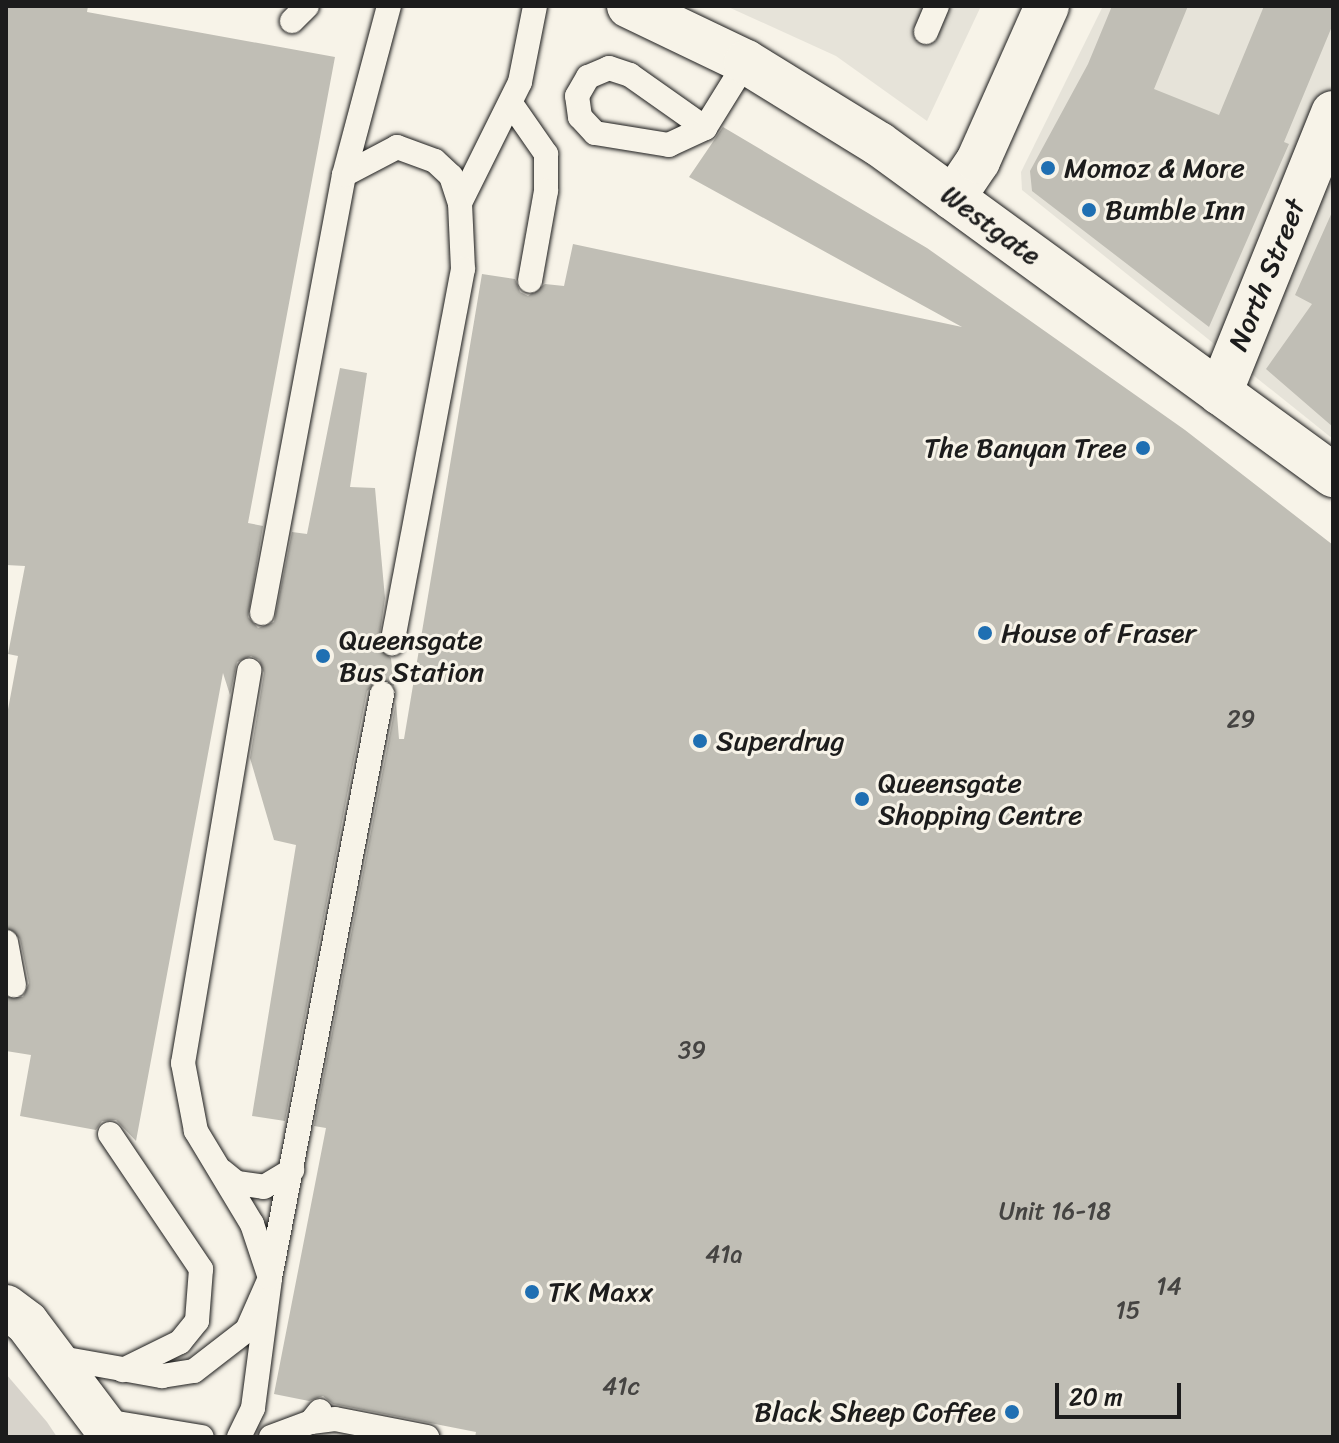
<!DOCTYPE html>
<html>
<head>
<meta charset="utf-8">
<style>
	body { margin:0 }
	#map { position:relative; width:1339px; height:1443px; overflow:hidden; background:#f7f3e8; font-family:Sriracha,sans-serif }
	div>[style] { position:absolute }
	.built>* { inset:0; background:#e6e3d9 }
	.green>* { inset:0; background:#d7d3cb }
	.building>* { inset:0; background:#c0beb5 }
	.roads { filter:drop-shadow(0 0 2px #1c1c1c) drop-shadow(0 0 2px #1c1c1c) }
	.service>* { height:24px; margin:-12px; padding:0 12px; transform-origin:12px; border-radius:12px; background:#f7f3e8 }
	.minor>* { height:44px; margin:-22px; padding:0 22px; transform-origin:22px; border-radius:22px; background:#f7f3e8 }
	.primary>* { height:44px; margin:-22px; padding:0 22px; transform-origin:22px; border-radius:22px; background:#f7f3e8 }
	.dots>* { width:22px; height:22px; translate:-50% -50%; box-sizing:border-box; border:4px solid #f7f3e8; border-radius:50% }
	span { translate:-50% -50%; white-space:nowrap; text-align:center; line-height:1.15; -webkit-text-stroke:6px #f7f3e8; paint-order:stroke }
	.number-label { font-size:24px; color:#454442 }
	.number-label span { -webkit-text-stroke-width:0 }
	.poi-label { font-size:28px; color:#1c1c1c }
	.left { translate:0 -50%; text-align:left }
	.right { translate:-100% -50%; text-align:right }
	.street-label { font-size:28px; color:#1c1c1c }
	.frame { position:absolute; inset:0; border:8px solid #1c1c1c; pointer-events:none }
	.scale { position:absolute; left:1055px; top:1383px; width:126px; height:36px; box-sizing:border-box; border:4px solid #1c1c1c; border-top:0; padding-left:10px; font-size:24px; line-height:28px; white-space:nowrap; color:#1c1c1c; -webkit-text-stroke:6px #f7f3e8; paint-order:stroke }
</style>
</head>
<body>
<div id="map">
	<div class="built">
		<div style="clip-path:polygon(726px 6px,981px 6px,927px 121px,836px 56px)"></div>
		<div style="clip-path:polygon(1103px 6px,1333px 6px,1333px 439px,1022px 190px,1021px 172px)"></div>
	</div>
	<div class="green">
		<div style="clip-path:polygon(6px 1374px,47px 1422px,57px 1437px,6px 1437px)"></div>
	</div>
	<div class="building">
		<div style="clip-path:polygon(6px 6px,88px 6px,87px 12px,335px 57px,248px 523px,263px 526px,248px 617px,258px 628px,274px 622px,292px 532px,307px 534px,340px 368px,367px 373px,350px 487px,375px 488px,385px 598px,378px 647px,391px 658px,394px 686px,378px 680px,367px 691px,285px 1121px,252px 1116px,296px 845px,274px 840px,250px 758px,264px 673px,259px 660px,251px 656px,237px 662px,230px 695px,223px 673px,136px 1141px,116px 1120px,102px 1121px,96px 1130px,20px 1116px,31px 1055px,6px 1051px,6px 997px,23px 997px,29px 983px,20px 939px,6px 927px,6px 720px,18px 656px,8px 654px,25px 566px,6px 565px)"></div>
		<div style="clip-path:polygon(1112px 6px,1188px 6px,1154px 89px,1219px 115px,1264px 6px,1333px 6px,1333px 24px,1284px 142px,1289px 144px,1209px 327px,1032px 191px,1030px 171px,1088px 64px)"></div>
		<div style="clip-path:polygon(723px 127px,927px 248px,1185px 430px,1333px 545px,1333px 1437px,475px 1437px,476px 1432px,333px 1404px,323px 1396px,309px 1401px,274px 1394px,326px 1128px,314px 1126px,396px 702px,399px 739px,404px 739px,482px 274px,515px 279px,520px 292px,528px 296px,545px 284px,564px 286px,573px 244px,962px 327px,689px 177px)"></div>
		<div style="clip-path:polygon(1333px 210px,1333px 427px,1266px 369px,1312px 304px,1295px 295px)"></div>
	</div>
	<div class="roads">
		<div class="service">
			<div style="left:292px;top:21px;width:21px;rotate:-45deg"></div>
			<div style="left:926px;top:32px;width:28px;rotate:-67deg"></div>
			<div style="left:609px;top:68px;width:22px;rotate:18deg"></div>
			<div style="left:630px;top:75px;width:92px;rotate:35.2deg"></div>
			<div style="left:705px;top:128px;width:40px;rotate:155deg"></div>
			<div style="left:669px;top:145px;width:75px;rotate:-170.8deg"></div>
			<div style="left:595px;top:133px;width:22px;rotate:-133deg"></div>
			<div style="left:580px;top:117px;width:21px;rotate:-98deg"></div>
			<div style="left:577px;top:96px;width:22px;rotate:-60deg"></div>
			<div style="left:588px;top:77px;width:23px;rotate:-23deg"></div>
			<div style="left:512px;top:105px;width:60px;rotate:55.2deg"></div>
			<div style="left:546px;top:154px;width:37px;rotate:90deg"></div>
			<div style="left:546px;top:191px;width:91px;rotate:100.1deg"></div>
			<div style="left:705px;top:128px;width:78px;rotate:-58.2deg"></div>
			<div style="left:344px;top:175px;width:60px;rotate:-27.8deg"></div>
			<div style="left:397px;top:147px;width:40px;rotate:20.2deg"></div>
			<div style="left:435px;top:161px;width:22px;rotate:43deg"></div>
			<div style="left:451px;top:176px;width:28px;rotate:72deg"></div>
			<div style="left:460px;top:203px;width:66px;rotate:87.4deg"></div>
			<div style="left:463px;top:269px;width:381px;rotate:100.7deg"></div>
			<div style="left:460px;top:203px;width:135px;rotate:-63.6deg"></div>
			<div style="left:520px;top:82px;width:77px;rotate:-78.8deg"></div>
			<div style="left:262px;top:613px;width:446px;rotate:-79.4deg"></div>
			<div style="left:344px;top:175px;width:175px;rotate:-75.1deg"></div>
			<div style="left:6px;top:942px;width:44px;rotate:79.5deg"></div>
			<div style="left:110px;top:1134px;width:163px;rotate:56deg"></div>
			<div style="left:201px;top:1269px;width:52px;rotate:94.4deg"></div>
			<div style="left:197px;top:1321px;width:27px;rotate:129deg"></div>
			<div style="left:180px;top:1342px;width:64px;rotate:153.8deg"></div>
			<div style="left:222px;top:1171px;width:19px;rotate:39deg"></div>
			<div style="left:237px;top:1183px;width:27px;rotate:8deg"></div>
			<div style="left:264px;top:1187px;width:33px;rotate:-31deg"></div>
			<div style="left:55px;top:1357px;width:109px;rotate:10.1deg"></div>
			<div style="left:162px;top:1376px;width:32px;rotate:-9deg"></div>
			<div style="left:194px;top:1371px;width:67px;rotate:-37.7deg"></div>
			<div style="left:247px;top:1330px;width:57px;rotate:-66.1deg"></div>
			<div style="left:270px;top:1278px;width:57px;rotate:-108.4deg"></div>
			<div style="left:252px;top:1224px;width:109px;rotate:-121.1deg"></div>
			<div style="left:196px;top:1131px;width:69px;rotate:-100.8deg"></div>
			<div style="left:183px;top:1063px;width:398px;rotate:-80.4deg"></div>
			<div style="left:105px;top:1421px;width:98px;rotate:9.4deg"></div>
			<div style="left:311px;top:1422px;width:24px;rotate:-7deg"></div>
			<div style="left:335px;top:1419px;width:94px;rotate:11.1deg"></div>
			<div style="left:239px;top:1437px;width:32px;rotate:-64deg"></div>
			<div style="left:253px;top:1408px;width:131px;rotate:-82.5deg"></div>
			<div style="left:270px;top:1278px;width:595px;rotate:-79.14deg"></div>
			<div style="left:271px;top:1437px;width:43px;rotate:-20.6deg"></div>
			<div style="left:311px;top:1422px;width:14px;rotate:-51deg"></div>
		</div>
		<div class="minor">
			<div style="left:629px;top:6px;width:130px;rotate:25.6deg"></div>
			<div style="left:746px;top:62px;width:156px;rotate:31.7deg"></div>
			<div style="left:879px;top:144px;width:562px;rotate:36.09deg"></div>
			<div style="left:953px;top:198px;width:45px;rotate:-56deg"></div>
			<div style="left:978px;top:161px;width:170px;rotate:-66deg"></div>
			<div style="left:1220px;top:393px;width:302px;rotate:-68deg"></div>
		</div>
		<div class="primary">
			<div style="left:6px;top:1307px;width:26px;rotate:37deg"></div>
			<div style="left:27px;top:1323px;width:143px;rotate:53deg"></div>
		</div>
	</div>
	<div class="dots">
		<div style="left:1048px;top:168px;background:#1f6fb2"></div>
		<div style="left:1089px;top:210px;background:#1f6fb2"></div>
		<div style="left:1143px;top:448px;background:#1f6fb2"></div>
		<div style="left:985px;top:633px;background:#1f6fb2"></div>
		<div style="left:323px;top:656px;background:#1f6fb2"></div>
		<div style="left:700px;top:741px;background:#1f6fb2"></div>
		<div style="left:862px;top:799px;background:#1f6fb2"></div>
		<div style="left:532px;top:1292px;background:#1f6fb2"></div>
		<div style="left:1012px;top:1412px;background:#1f6fb2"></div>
	</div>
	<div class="number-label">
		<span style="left:1241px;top:720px">29</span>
		<span style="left:692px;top:1051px">39</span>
		<span style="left:1055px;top:1212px">Unit 16-18</span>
		<span style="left:724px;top:1255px">41a</span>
		<span style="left:1169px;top:1287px">14</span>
		<span style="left:1128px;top:1311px">15</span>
		<span style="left:621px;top:1387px">41c</span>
	</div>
	<div class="poi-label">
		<span class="left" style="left:1064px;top:168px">Momoz &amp; More</span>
		<span class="left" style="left:1105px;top:210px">Bumble Inn</span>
		<span class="right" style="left:1127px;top:448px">The Banyan Tree</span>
		<span class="left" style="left:1001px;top:633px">House of Fraser</span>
		<span class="left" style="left:339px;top:656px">Queensgate<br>Bus Station</span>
		<span class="left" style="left:716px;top:741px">Superdrug</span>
		<span class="left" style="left:878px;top:799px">Queensgate<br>Shopping Centre</span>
		<span class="left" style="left:548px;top:1292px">TK Maxx</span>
		<span class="right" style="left:996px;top:1412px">Black Sheep Coffee</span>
	</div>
	<div class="street-label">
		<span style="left:991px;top:225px;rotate:36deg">Westgate</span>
		<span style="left:1267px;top:275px;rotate:-68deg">North Street</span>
	</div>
	<div class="frame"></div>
	<div class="scale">20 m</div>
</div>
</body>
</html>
